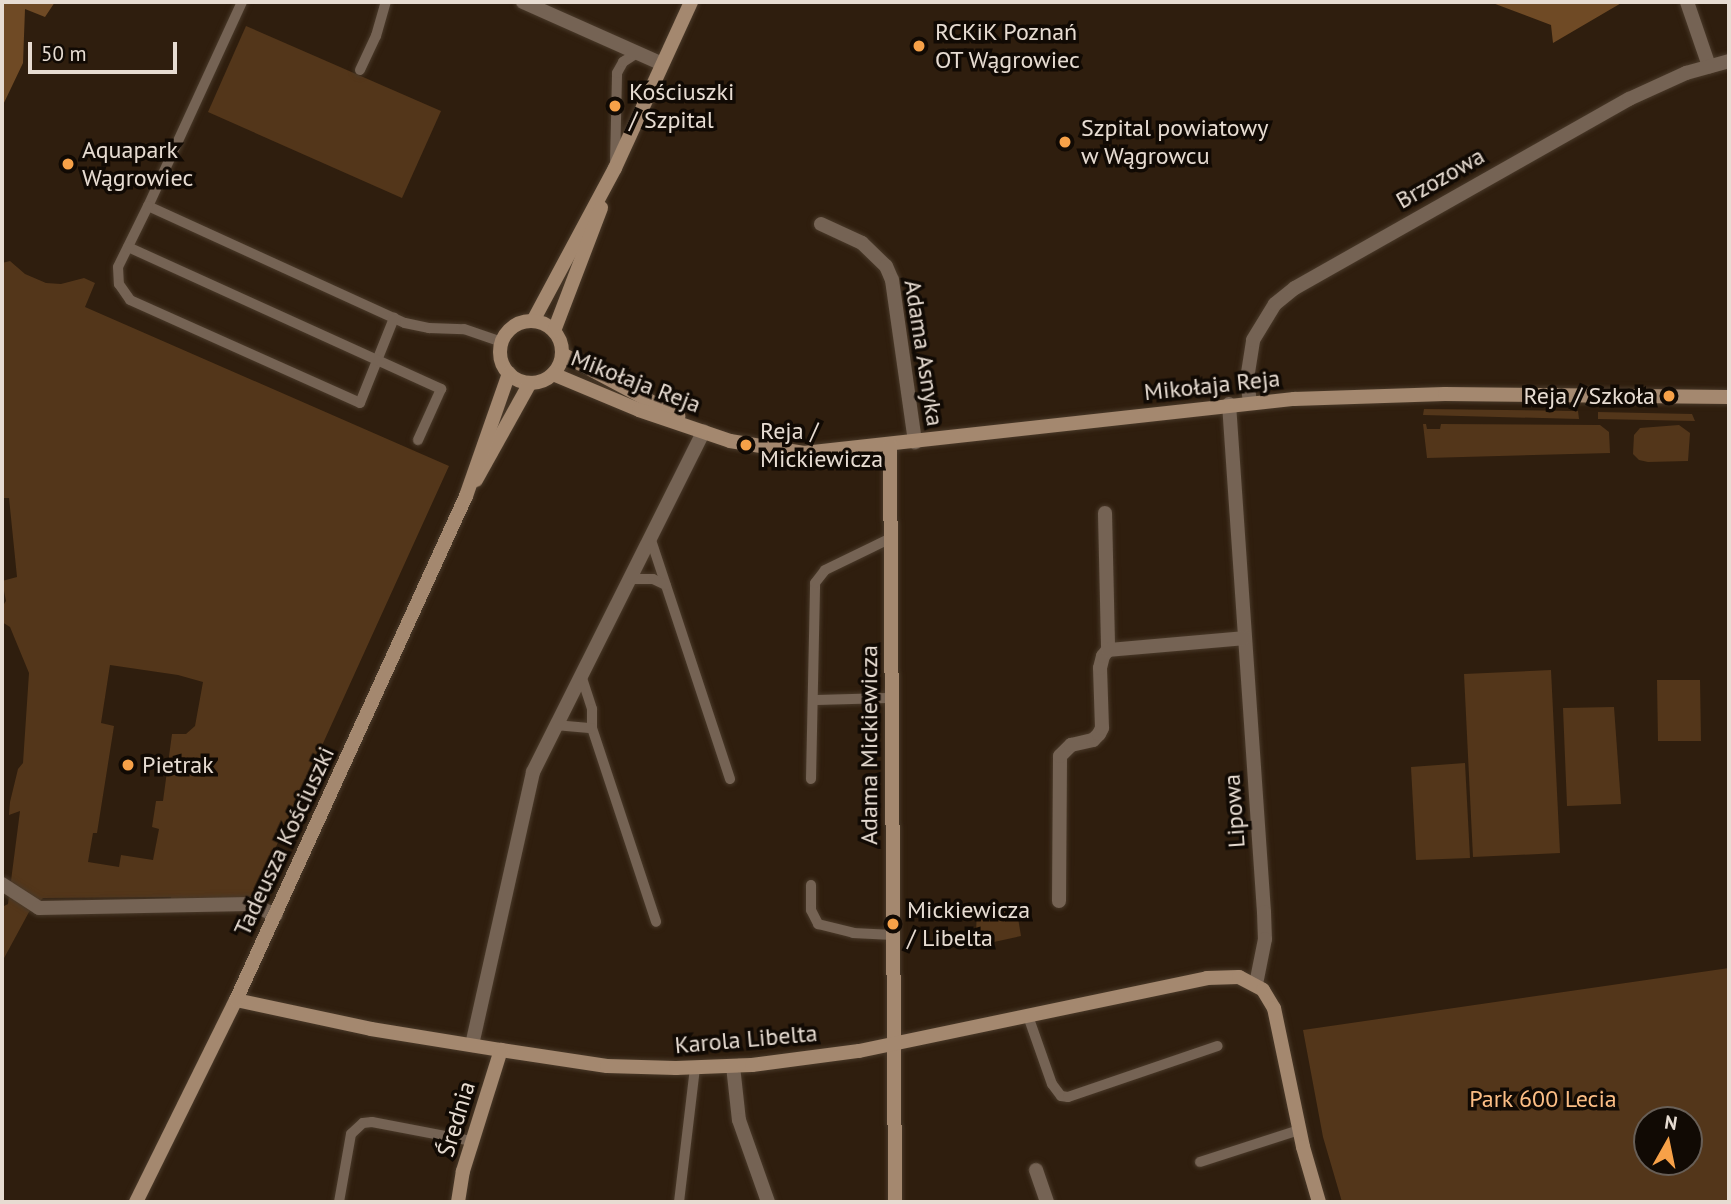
<!DOCTYPE html>
<html>
<head>
<meta charset="utf-8">
<style>
	body { margin:0 }
	#map { position:relative; width:1731px; height:1204px; overflow:hidden; background:#2f1e0e; font-family:"PT Sans",sans-serif }
	div>[style] { position:absolute }
	.green>* { inset:0; background:#53361a }
	.forest>* { inset:0; background:#6f4a25 }
	.roads { filter:drop-shadow(0 0 2px #493929) drop-shadow(0 0 2px #493929) }
	.lane>* { height:10px; margin:-5px; padding:0 5px; transform-origin:5px; border-radius:5px; background:#756354 }
	.street>* { height:14px; margin:-7px; padding:0 7px; transform-origin:7px; border-radius:7px; background:#756354 }
	.secondary>* { height:14px; margin:-7px; padding:0 7px; transform-origin:7px; border-radius:7px; background:#a4886f }
	.secondary>.ring { margin:-7px; padding:0; box-sizing:content-box; background:none; border:14px solid #a4886f; border-radius:50% }
	.dots>* { width:19px; height:19px; translate:-50% -50%; box-sizing:border-box; border:4px solid #110a04; border-radius:50% }
	span { translate:-50% -50%; white-space:nowrap; text-align:center; line-height:1.15; -webkit-text-stroke:7px #110a04; paint-order:stroke }
	.poi-label { font-size:24px; color:#e7dcd2 }
	.left { translate:0 -50%; text-align:left }
	.right { translate:-100% -50%; text-align:right }
	.street-label { font-size:24px; color:#e7dcd2 }
	.park-label { font-size:24px; color:#fcbe85 }
	.frame { position:absolute; inset:0; border:4px solid #e7dcd2; pointer-events:none }
	.north { position:absolute; left:1633px; top:1106px; width:70px; height:70px; box-sizing:border-box; background:#110a04; border:2px solid #675e56; border-radius:50%; rotate:9deg; font-size:19px; font-weight:700; line-height:28px; text-align:center; color:#e7dcd2 }
	.north::after { content:''; display:block; margin:auto; width:24px; height:32px; background:#f7a148; clip-path:polygon(50% 0,100% 100%,50% 72%,0 100%) }
	.scale { position:absolute; left:28px; top:42px; width:149px; height:32px; box-sizing:border-box; border:4px solid #e7dcd2; border-top:0; padding-left:9px; font-size:21px; line-height:24px; white-space:nowrap; color:#e7dcd2; -webkit-text-stroke:5px #110a04; paint-order:stroke }
</style>
</head>
<body>
<div id="map">
	<div class="green">
		<div style="clip-path:polygon(246px 26px,441px 111px,402px 198px,208px 112px)"></div>
		<div style="clip-path:polygon(evenodd,10px 261px,25px 274px,46px 283px,61px 284px,84px 278px,95px 283px,85px 307px,449px 466px,250px 904px,173px 906px,171px 897px,43px 898px,29px 912px,3px 960px,2px 971px,2px 907px,8px 904px,20px 811px,9px 815px,10px 802px,18px 769px,23px 763px,29px 673px,10px 627px,2px 622px,2px 607px,6px 601px,2px 581px,17px 577px,9px 498px,2px 498px,2px 263px,10px 261px,110px 665px,178px 675px,203px 682px,195px 726px,186px 734px,172px 734px,163px 801px,156px 801px,152px 827px,159px 829px,153px 860px,121px 855px,119px 867px,88px 862px,93px 833px,97px 833px,114px 726px,101px 723px,110px 665px)"></div>
		<div style="clip-path:polygon(1424px 409px,1578px 411px,1579px 419px,1423px 415px)"></div>
		<div style="clip-path:polygon(1598px 412px,1692px 414px,1695px 421px,1598px 419px)"></div>
		<div style="clip-path:polygon(1423px 424px,1426px 424px,1427px 429px,1440px 429px,1441px 424px,1600px 425px,1609px 432px,1610px 453px,1427px 458px)"></div>
		<div style="clip-path:polygon(1679px 425px,1690px 433px,1688px 461px,1648px 462px,1639px 460px,1633px 454px,1634px 435px,1640px 428px)"></div>
		<div style="clip-path:polygon(1551px 670px,1560px 853px,1473px 857px,1464px 674px)"></div>
		<div style="clip-path:polygon(1657px 680px,1700px 680px,1701px 741px,1658px 741px)"></div>
		<div style="clip-path:polygon(1614px 707px,1621px 804px,1567px 806px,1563px 708px)"></div>
		<div style="clip-path:polygon(1465px 763px,1470px 858px,1416px 860px,1411px 767px)"></div>
		<div style="clip-path:polygon(1016px 906px,1021px 936px,980px 945px,976px 934px,977px 907px)"></div>
		<div style="clip-path:polygon(evenodd,1729px 968px,1729px 1202px,1342px 1202px,1323px 1137px,1303px 1030px,1729px 968px,1647px 1120px,1689px 1120px,1689px 1162px,1647px 1162px,1647px 1120px)"></div>
	</div>
	<div class="forest">
		<div style="clip-path:polygon(2px 2px,55px 2px,45px 17px,25px 9px,23px 63px,2px 107px)"></div>
		<div style="clip-path:polygon(1490px 2px,1623px 2px,1553px 43px,1551px 25px)"></div>
	</div>
	<div class="roads">
		<div class="lane">
			<div style="left:242px;top:2px;width:225px;rotate:114.7deg"></div>
			<div style="left:148px;top:206px;width:282px;rotate:24.5deg"></div>
			<div style="left:405px;top:323px;width:25px;rotate:12deg"></div>
			<div style="left:429px;top:328px;width:35px;rotate:2deg"></div>
			<div style="left:464px;top:329px;width:40px;rotate:18.9deg"></div>
			<div style="left:360px;top:70px;width:38px;rotate:-65deg"></div>
			<div style="left:376px;top:36px;width:35px;rotate:-74deg"></div>
			<div style="left:615px;top:164px;width:91px;rotate:-88.7deg"></div>
			<div style="left:617px;top:73px;width:13px;rotate:-61deg"></div>
			<div style="left:623px;top:62px;width:17px;rotate:-33deg"></div>
			<div style="left:148px;top:206px;width:68px;rotate:116.2deg"></div>
			<div style="left:118px;top:267px;width:17px;rotate:87deg"></div>
			<div style="left:119px;top:284px;width:19px;rotate:55deg"></div>
			<div style="left:130px;top:300px;width:252px;rotate:24.1deg"></div>
			<div style="left:360px;top:403px;width:92px;rotate:-68.2deg"></div>
			<div style="left:128px;top:247px;width:344px;rotate:24.4deg"></div>
			<div style="left:441px;top:389px;width:56px;rotate:114.3deg"></div>
			<div style="left:650px;top:537px;width:255px;rotate:71.7deg"></div>
			<div style="left:629px;top:579px;width:24px"></div>
			<div style="left:653px;top:579px;width:14px;rotate:25deg"></div>
			<div style="left:581px;top:675px;width:36px;rotate:72deg"></div>
			<div style="left:592px;top:709px;width:19px;rotate:90deg"></div>
			<div style="left:592px;top:728px;width:204px;rotate:71.7deg"></div>
			<div style="left:813px;top:700px;width:78px;rotate:-1.5deg"></div>
			<div style="left:555px;top:725px;width:37px;rotate:5deg"></div>
			<div style="left:811px;top:779px;width:196px;rotate:-88.8deg"></div>
			<div style="left:815px;top:583px;width:16px;rotate:-52deg"></div>
			<div style="left:825px;top:570px;width:73px;rotate:-25.9deg"></div>
			<div style="left:811px;top:885px;width:25px;rotate:90deg"></div>
			<div style="left:811px;top:910px;width:16px;rotate:63deg"></div>
			<div style="left:818px;top:924px;width:36px;rotate:14deg"></div>
			<div style="left:853px;top:933px;width:40px;rotate:2.9deg"></div>
			<div style="left:1028px;top:1016px;width:72px;rotate:70.6deg"></div>
			<div style="left:1052px;top:1084px;width:15px;rotate:53deg"></div>
			<div style="left:1061px;top:1096px;width:7px;rotate:8deg"></div>
			<div style="left:1068px;top:1097px;width:158px;rotate:-18.8deg"></div>
			<div style="left:1200px;top:1162px;width:104px;rotate:-17.9deg"></div>
			<div style="left:339px;top:1202px;width:69px;rotate:-80deg"></div>
			<div style="left:351px;top:1134px;width:16px;rotate:-43deg"></div>
			<div style="left:363px;top:1123px;width:9px;rotate:-6deg"></div>
			<div style="left:372px;top:1122px;width:102px;rotate:10.8deg"></div>
			<div style="left:679px;top:1202px;width:135px;rotate:-83.2deg"></div>
		</div>
		<div class="street">
			<div style="left:523px;top:2px;width:152px;rotate:24deg"></div>
			<div style="left:1687px;top:2px;width:68px;rotate:71deg"></div>
			<div style="left:821px;top:224px;width:45px;rotate:24.9deg"></div>
			<div style="left:862px;top:243px;width:33px;rotate:44deg"></div>
			<div style="left:886px;top:266px;width:15px;rotate:67deg"></div>
			<div style="left:892px;top:280px;width:164px;rotate:81.9deg"></div>
			<div style="left:1250px;top:403px;width:24px;rotate:-97deg"></div>
			<div style="left:1247px;top:379px;width:39px;rotate:-81deg"></div>
			<div style="left:1253px;top:340px;width:42px;rotate:-58.6deg"></div>
			<div style="left:1275px;top:304px;width:26px;rotate:-39deg"></div>
			<div style="left:1295px;top:288px;width:384px;rotate:-29.5deg"></div>
			<div style="left:1629px;top:99px;width:63px;rotate:-24.5deg"></div>
			<div style="left:1686px;top:73px;width:45px;rotate:-15.6deg"></div>
			<div style="left:1229px;top:404px;width:509px;rotate:86.06deg"></div>
			<div style="left:1264px;top:912px;width:27px;rotate:88deg"></div>
			<div style="left:1265px;top:939px;width:46px;rotate:101.3deg"></div>
			<div style="left:1105px;top:513px;width:137px;rotate:88.7deg"></div>
			<div style="left:2px;top:884px;width:44px;rotate:33deg"></div>
			<div style="left:39px;top:908px;width:211px;rotate:-1.1deg"></div>
			<div style="left:250px;top:904px;width:28px;rotate:23deg"></div>
			<div style="left:1059px;top:901px;width:145px;rotate:-89.6deg"></div>
			<div style="left:1060px;top:756px;width:16px;rotate:-45deg"></div>
			<div style="left:1071px;top:745px;width:23px;rotate:-13deg"></div>
			<div style="left:1093px;top:740px;width:8px;rotate:-45deg"></div>
			<div style="left:1099px;top:734px;width:7px;rotate:-63deg"></div>
			<div style="left:1102px;top:728px;width:60px;rotate:-91.9deg"></div>
			<div style="left:1100px;top:668px;width:12px;rotate:-76deg"></div>
			<div style="left:1103px;top:656px;width:8px;rotate:-50deg"></div>
			<div style="left:1108px;top:650px;width:137px;rotate:-5deg"></div>
			<div style="left:472px;top:1045px;width:280px;rotate:-77.4deg"></div>
			<div style="left:533px;top:772px;width:381px;rotate:-63.4deg"></div>
			<div style="left:733px;top:1066px;width:54px;rotate:83.7deg"></div>
			<div style="left:739px;top:1120px;width:87px;rotate:70.5deg"></div>
			<div style="left:1036px;top:1170px;width:34px;rotate:71deg"></div>
		</div>
		<div class="secondary">
			<div style="left:533px;top:321px;width:174px;rotate:-61.8deg"></div>
			<div style="left:615px;top:168px;width:183px;rotate:-65.4deg"></div>
			<div class="ring" style="left:500px;top:321px;width:48px;height:48px"></div>
			<div style="left:554px;top:331px;width:132px;rotate:-69.1deg"></div>
			<div style="left:562px;top:354px;width:132px;rotate:28.1deg"></div>
			<div style="left:553px;top:374px;width:93px;rotate:22.7deg"></div>
			<div style="left:639px;top:410px;width:96px;rotate:18.8deg"></div>
			<div style="left:730px;top:441px;width:75px;rotate:9.2deg"></div>
			<div style="left:804px;top:453px;width:493px;rotate:-6.3deg"></div>
			<div style="left:1294px;top:399px;width:151px;rotate:-1.9deg"></div>
			<div style="left:1445px;top:394px;width:284px;rotate:0.6deg"></div>
			<div style="left:890px;top:445px;width:757px;rotate:89.62deg"></div>
			<div style="left:476px;top:480px;width:111px;rotate:-60.9deg"></div>
			<div style="left:236px;top:1000px;width:138px;rotate:12.1deg"></div>
			<div style="left:371px;top:1029px;width:132px;rotate:9.2deg"></div>
			<div style="left:501px;top:1050px;width:107px;rotate:8.6deg"></div>
			<div style="left:607px;top:1066px;width:69px;rotate:1.7deg"></div>
			<div style="left:676px;top:1068px;width:76px;rotate:-2.3deg"></div>
			<div style="left:752px;top:1065px;width:108px;rotate:-7.5deg"></div>
			<div style="left:859px;top:1051px;width:356px;rotate:-11.8deg"></div>
			<div style="left:1207px;top:978px;width:32px;rotate:-2deg"></div>
			<div style="left:1239px;top:977px;width:27px;rotate:28deg"></div>
			<div style="left:1263px;top:990px;width:21px;rotate:59deg"></div>
			<div style="left:1274px;top:1008px;width:142px;rotate:78.2deg"></div>
			<div style="left:1303px;top:1147px;width:57px;rotate:73.8deg"></div>
			<div style="left:136px;top:1202px;width:225px;rotate:-63.7deg"></div>
			<div style="left:236px;top:1000px;width:554px;rotate:-65.47deg"></div>
			<div style="left:466px;top:496px;width:130px;rotate:-70.7deg"></div>
			<div style="left:458px;top:1202px;width:31px;rotate:-81deg"></div>
			<div style="left:463px;top:1171px;width:127px;rotate:-72.6deg"></div>
		</div>
	</div>
	<div class="dots">
		<div style="left:919px;top:46px;background:#f7a148"></div>
		<div style="left:615px;top:106px;background:#f7a148"></div>
		<div style="left:1065px;top:142px;background:#f7a148"></div>
		<div style="left:68px;top:164px;background:#f7a148"></div>
		<div style="left:1669px;top:396px;background:#f7a148"></div>
		<div style="left:746px;top:445px;background:#f7a148"></div>
		<div style="left:128px;top:765px;background:#f7a148"></div>
		<div style="left:893px;top:924px;background:#f7a148"></div>
	</div>
	<div class="poi-label">
		<span class="left" style="left:935px;top:46px">RCKiK Poznań<br>OT Wągrowiec</span>
		<span class="left" style="left:629px;top:106px">Kościuszki<br>/ Szpital</span>
		<span class="left" style="left:1081px;top:142px">Szpital powiatowy<br>w Wągrowcu</span>
		<span class="left" style="left:82px;top:164px">Aquapark<br>Wągrowiec</span>
		<span class="right" style="left:1655px;top:396px">Reja / Szkoła</span>
		<span class="left" style="left:760px;top:445px">Reja /<br>Mickiewicza</span>
		<span class="left" style="left:142px;top:765px">Pietrak</span>
		<span class="left" style="left:907px;top:924px">Mickiewicza<br>/ Libelta</span>
	</div>
	<div class="street-label">
		<span style="left:1440px;top:178px;rotate:-30deg">Brzozowa</span>
		<span style="left:924px;top:353px;rotate:81deg">Adama Asnyka</span>
		<span style="left:636px;top:381px;rotate:21deg">Mikołaja Reja</span>
		<span style="left:1212px;top:385px;rotate:-6deg">Mikołaja Reja</span>
		<span style="left:869px;top:745px;rotate:-90deg">Adama Mickiewicza</span>
		<span style="left:1234px;top:811px;rotate:-94deg">Lipowa</span>
		<span style="left:284px;top:841px;rotate:-65deg">Tadeusza Kościuszki</span>
		<span style="left:746px;top:1039px;rotate:-5deg">Karola Libelta</span>
		<span style="left:456px;top:1119px;rotate:-73deg">Średnia</span>
	</div>
	<div class="park-label">
		<span style="left:1543px;top:1099px">Park 600 Lecia</span>
	</div>
	<div class="frame"></div>
	<div class="north">N</div>
	<div class="scale">50 m</div>
</div>
</body>
</html>
